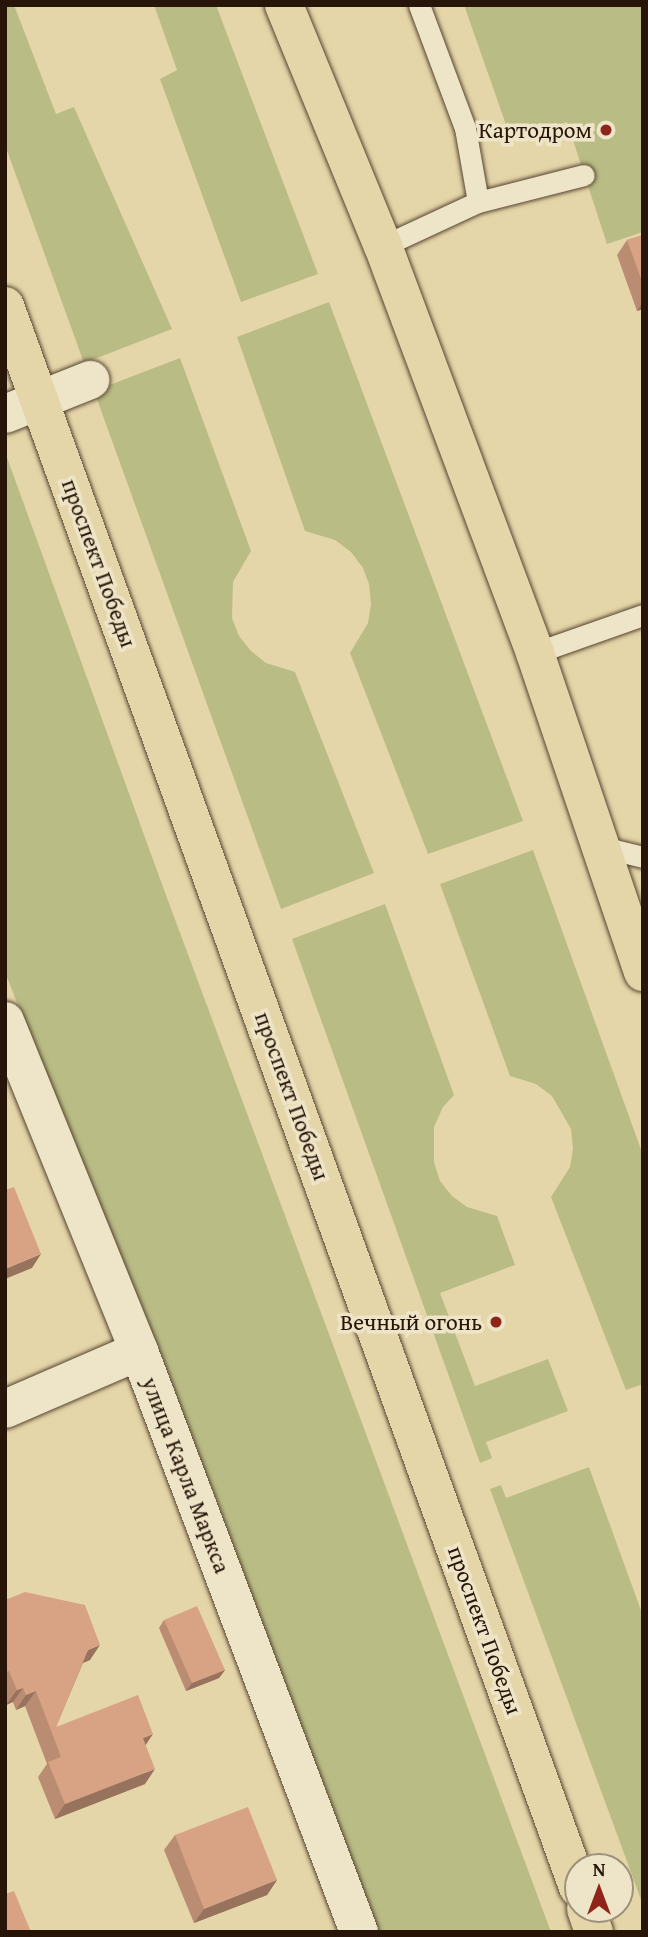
<!DOCTYPE html>
<html>
<head>
<meta charset="utf-8">
<style>
	body { margin:0 }
	#map { position:relative; width:648px; height:1937px; overflow:hidden; background:#e5d6a9; font-family:"Gentium Book Plus",serif }
	div>[style] { position:absolute }
	.green>* { inset:0; background:#babc85 }
	.roads { filter:drop-shadow(0 0 2px #564531) drop-shadow(0 0 2px #564531) }
	.lane>* { height:21px; margin:-10.5px; padding:0 10.5px; transform-origin:10.5px; border-radius:10.5px; background:#eee4c7 }
	.street>* { height:38px; margin:-19px; padding:0 19px; transform-origin:19px; border-radius:19px; background:#eee4c7 }
	.primary>* { height:38px; margin:-19px; padding:0 19px; transform-origin:19px; border-radius:19px; background:#e5d6a9 }
	.wall>* { inset:0; background:#ba8c72 }
	.shaded-wall>* { inset:0; background:#97725c }
	.building>* { inset:0; background:#d8a384 }
	.dots>* { width:19px; height:19px; translate:-50% -50%; box-sizing:border-box; border:4px solid #eee4c7; border-radius:50% }
	span { translate:-50% -50%; white-space:nowrap; text-align:center; line-height:1.15; -webkit-text-stroke:7px #eee4c7; paint-order:stroke }
	.poi-label { font-size:23px; color:#271509 }
	.right { translate:-100% -50%; text-align:right }
	.street-label { font-size:23px; color:#271509 }
	.frame { position:absolute; inset:0; border:7px solid #271509; pointer-events:none }
	.north { position:absolute; left:564px; top:1853px; width:70px; height:70px; box-sizing:border-box; background:#eee4c7; border:2px solid #9e917b; border-radius:50%; rotate:0deg; font-size:19px; font-weight:700; line-height:28px; text-align:center; color:#271509 }
	.north::after { content:''; display:block; margin:auto; width:24px; height:32px; background:#8f2418; clip-path:polygon(50% 0,100% 100%,50% 72%,0 100%) }
</style>
</head>
<body>
<div id="map">
	<div class="green">
		<div style="clip-path:polygon(5px 5px,14px 5px,56px 114px,74px 107px,172px 329px,84px 363px,5px 145px)"></div>
		<div style="clip-path:polygon(154px 5px,216px 5px,318px 274px,241px 302px,160px 79px,177px 70px)"></div>
		<div style="clip-path:polygon(464px 5px,643px 5px,643px 232px,607px 244px,567px 122px,511px 139px)"></div>
		<div style="clip-path:polygon(329px 302px,523px 821px,428px 854px,350px 653px,368px 623px,371px 604px,369px 584px,363px 568px,351px 552px,335px 540px,305px 531px,237px 337px)"></div>
		<div style="clip-path:polygon(180px 358px,251px 551px,233px 582px,232px 618px,239px 636px,251px 651px,266px 663px,295px 672px,374px 873px,281px 909px,94px 391px)"></div>
		<div style="clip-path:polygon(5px 452px,163px 887px,551px 1932px,377px 1932px,5px 972px)"></div>
		<div style="clip-path:polygon(533px 850px,643px 1155px,643px 1384px,626px 1390px,551px 1197px,570px 1167px,573px 1149px,571px 1129px,552px 1096px,536px 1084px,510px 1076px,440px 884px)"></div>
		<div style="clip-path:polygon(385px 904px,454px 1095px,443px 1107px,434px 1127px,434px 1162px,440px 1181px,452px 1196px,467px 1207px,497px 1216px,515px 1265px,440px 1293px,475px 1386px,548px 1359px,568px 1411px,486px 1442px,492px 1458px,480px 1463px,292px 939px)"></div>
		<div style="clip-path:polygon(589px 1467px,643px 1616px,643px 1905px,490px 1489px,501px 1485px,506px 1498px)"></div>
	</div>
	<div class="roads">
		<div class="lane">
			<div style="left:419px;top:5px;width:131px;rotate:69.5deg"></div>
			<div style="left:465px;top:128px;width:75px;rotate:80deg"></div>
			<div style="left:383px;top:246px;width:105px;rotate:-24.9deg"></div>
			<div style="left:478px;top:202px;width:109px;rotate:-14.3deg"></div>
			<div style="left:535px;top:653px;width:114px;rotate:-19.4deg"></div>
			<div style="left:598px;top:846px;width:46px;rotate:13.7deg"></div>
		</div>
		<div class="street">
			<div style="left:5px;top:414px;width:92px;rotate:-21.8deg"></div>
			<div style="left:5px;top:1021px;width:356px;rotate:67.9deg"></div>
			<div style="left:139px;top:1351px;width:621px;rotate:69.26deg"></div>
			<div style="left:5px;top:1409px;width:146px;rotate:-23.4deg"></div>
		</div>
		<div class="primary">
			<div style="left:284px;top:5px;width:261px;rotate:67.7deg"></div>
			<div style="left:383px;top:246px;width:434px;rotate:69.5deg"></div>
			<div style="left:535px;top:653px;width:337px;rotate:71.3deg"></div>
			<div style="left:5px;top:306px;width:1682px;rotate:70.08deg"></div>
			<div style="left:586px;top:1909px;width:24px;rotate:71deg"></div>
		</div>
	</div>
	<div class="wall">
		<div style="clip-path:polygon(643px 235px,643px 309px,637px 311px,617px 255px,627px 240px)"></div>
		<div style="clip-path:polygon(5px 1600px,90px 1660px,83px 1663px,56px 1727px,146px 1745px,145px 1784px,55px 1819px,38px 1777px,47px 1764px,25px 1706px,16px 1710px,13px 1702px,6px 1705px,5px 1703px)"></div>
		<div style="clip-path:polygon(164px 1620px,225px 1670px,219px 1678px,186px 1691px,159px 1628px)"></div>
		<div style="clip-path:polygon(175px 1835px,277px 1880px,267px 1895px,194px 1923px,164px 1850px)"></div>
	</div>
	<div class="shaded-wall">
		<div style="clip-path:polygon(643px 302px,643px 309px,637px 311px)"></div>
		<div style="clip-path:polygon(41px 1254px,32px 1268px,5px 1279px,5px 1269px)"></div>
		<div style="clip-path:polygon(100px 1645px,90px 1660px,78px 1665px,88px 1650px)"></div>
		<div style="clip-path:polygon(225px 1670px,219px 1678px,186px 1691px,192px 1683px)"></div>
		<div style="clip-path:polygon(23px 1688px,13px 1702px,6px 1705px,17px 1690px)"></div>
		<div style="clip-path:polygon(36px 1691px,25px 1706px,16px 1710px,26px 1695px)"></div>
		<div style="clip-path:polygon(153px 1734px,143px 1749px,143px 1738px)"></div>
		<div style="clip-path:polygon(155px 1769px,145px 1784px,55px 1819px,65px 1804px)"></div>
		<div style="clip-path:polygon(277px 1880px,267px 1895px,194px 1923px,204px 1909px)"></div>
	</div>
	<div class="building">
		<div style="clip-path:polygon(643px 235px,643px 284px,627px 240px)"></div>
		<div style="clip-path:polygon(14px 1187px,41px 1254px,5px 1269px,5px 1190px)"></div>
		<div style="clip-path:polygon(25px 1592px,85px 1605px,100px 1645px,88px 1650px,56px 1727px,138px 1695px,153px 1734px,143px 1738px,155px 1769px,65px 1804px,48px 1762px,61px 1757px,36px 1691px,26px 1695px,23px 1688px,17px 1690px,9px 1671px,5px 1672px,5px 1600px)"></div>
		<div style="clip-path:polygon(197px 1606px,225px 1670px,192px 1683px,164px 1620px)"></div>
		<div style="clip-path:polygon(248px 1807px,277px 1880px,204px 1909px,175px 1835px)"></div>
		<div style="clip-path:polygon(14px 1891px,31px 1932px,5px 1932px,5px 1894px)"></div>
	</div>
	<div class="dots">
		<div style="left:606px;top:130px;background:#8f2418"></div>
		<div style="left:496px;top:1322px;background:#8f2418"></div>
	</div>
	<div class="poi-label">
		<span class="right" style="left:592px;top:130px">Картодром</span>
		<span class="right" style="left:482px;top:1322px">Вечный огонь</span>
	</div>
	<div class="street-label">
		<span style="left:99px;top:563px;rotate:70deg">проспект Победы</span>
		<span style="left:292px;top:1096px;rotate:70deg">проспект Победы</span>
		<span style="left:186px;top:1475px;rotate:69deg">улица Карла Маркса</span>
		<span style="left:485px;top:1630px;rotate:70deg">проспект Победы</span>
	</div>
	<div class="frame"></div>
	<div class="north">N</div>
</div>
</body>
</html>
